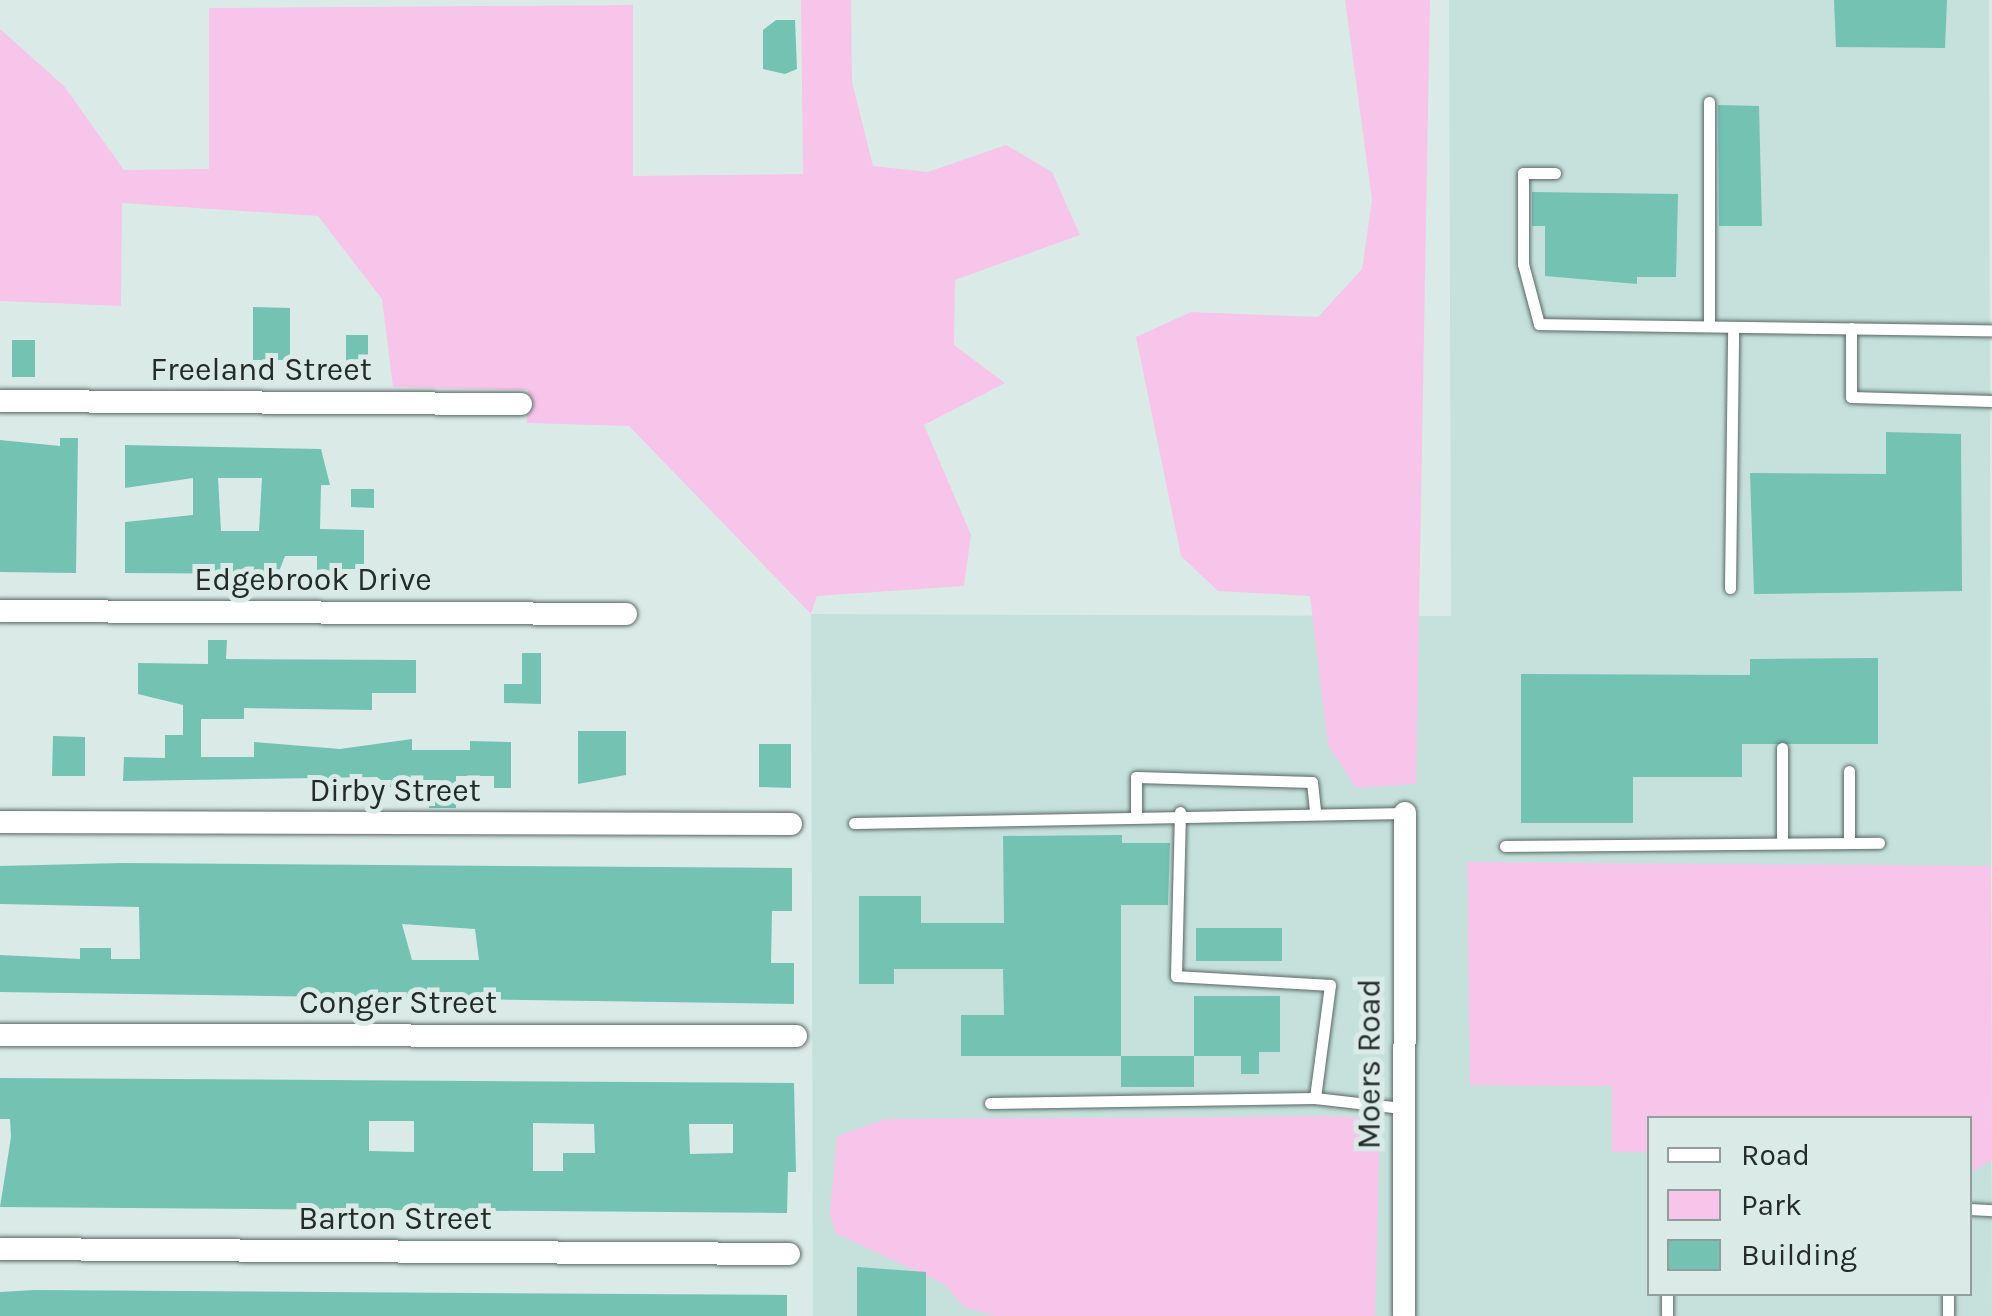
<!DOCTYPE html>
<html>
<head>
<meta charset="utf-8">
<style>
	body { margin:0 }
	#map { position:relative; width:1992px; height:1316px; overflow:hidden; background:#daebe7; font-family:Karla,sans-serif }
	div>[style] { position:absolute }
	.built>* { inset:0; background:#c6e1db }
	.green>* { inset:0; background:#f7c5ea }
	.building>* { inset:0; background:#73c2b2 }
	.roads { filter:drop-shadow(0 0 2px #596865) drop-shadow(0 0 2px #596865) }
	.service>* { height:11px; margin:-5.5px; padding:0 5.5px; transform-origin:5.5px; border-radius:5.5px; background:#fff }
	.minor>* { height:22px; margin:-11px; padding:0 11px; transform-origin:11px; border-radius:11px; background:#fff }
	span { translate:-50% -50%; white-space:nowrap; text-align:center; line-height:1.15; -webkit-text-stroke:10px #daebe7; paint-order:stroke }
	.street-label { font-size:32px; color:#232a28 }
	.legend { position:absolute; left:1647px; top:1116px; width:325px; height:180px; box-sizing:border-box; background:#daebe7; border:2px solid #919e9b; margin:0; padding:12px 18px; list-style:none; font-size:30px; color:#232a28 }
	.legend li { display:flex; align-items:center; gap:20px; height:50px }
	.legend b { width:50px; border:2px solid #919e9b }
</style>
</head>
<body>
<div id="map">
	<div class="built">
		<div style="clip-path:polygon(evenodd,1449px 0,1989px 0,1992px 1316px,813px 1316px,811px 614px,1451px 616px,1449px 0,1650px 1118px,1970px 1118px,1970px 1294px,1650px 1294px,1650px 1118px)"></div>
	</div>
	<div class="green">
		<div style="clip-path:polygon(801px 0,851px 0,852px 82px,873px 166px,928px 172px,1006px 145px,1052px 172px,1080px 235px,955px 280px,954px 345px,1005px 383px,924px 425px,971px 535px,964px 586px,817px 596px,811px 614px,629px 426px,527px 423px,528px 390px,393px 387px,382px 299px,318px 216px,122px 203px,121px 306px,0 301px,0 29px,64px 86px,124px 170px,209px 169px,209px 8px,633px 5px,633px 176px,803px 174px)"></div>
		<div style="clip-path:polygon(1345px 0,1430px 0,1416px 784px,1356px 788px,1328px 745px,1310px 596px,1218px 591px,1181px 556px,1136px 337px,1191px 312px,1318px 317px,1362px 269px,1372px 200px)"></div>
		<div style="clip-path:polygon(1467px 862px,1991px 866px,1992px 1160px,1970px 1173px,1970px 1118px,1650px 1118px,1649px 1152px,1612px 1152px,1612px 1086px,1470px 1085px)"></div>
		<div style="clip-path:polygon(1336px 1116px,1380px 1121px,1375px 1316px,996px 1316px,964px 1307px,944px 1284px,835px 1233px,830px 1213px,837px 1136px,886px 1119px)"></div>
	</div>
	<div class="building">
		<div style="clip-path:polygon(1834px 0,1947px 0,1945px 48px,1836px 47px)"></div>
		<div style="clip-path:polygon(776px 20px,795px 20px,797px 69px,785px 74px,763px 69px,763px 30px)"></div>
		<div style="clip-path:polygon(1718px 105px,1759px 106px,1762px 226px,1719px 226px)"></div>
		<div style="clip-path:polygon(1532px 192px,1678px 194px,1676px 277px,1637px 277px,1637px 284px,1545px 276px,1545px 226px,1532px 226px)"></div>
		<div style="clip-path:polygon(253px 307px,290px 308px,290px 360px,253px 360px)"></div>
		<div style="clip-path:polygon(346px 335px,368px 335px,368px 365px,346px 365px)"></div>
		<div style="clip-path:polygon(12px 340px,35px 340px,35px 377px,12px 377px)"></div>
		<div style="clip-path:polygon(1886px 432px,1961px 434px,1962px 591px,1754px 594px,1750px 473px,1886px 474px)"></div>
		<div style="clip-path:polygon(60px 438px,78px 438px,76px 573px,0 572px,0 440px,60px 446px)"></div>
		<div style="clip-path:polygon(evenodd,125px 445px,321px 449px,330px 485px,321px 485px,320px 529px,364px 530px,364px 573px,317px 573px,317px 556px,285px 556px,278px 574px,125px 573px,125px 522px,193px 515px,193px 478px,125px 488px,125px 445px,218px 478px,262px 478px,259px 531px,221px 531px,218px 478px)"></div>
		<div style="clip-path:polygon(351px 489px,374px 489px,374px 508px,351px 507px)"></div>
		<div style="clip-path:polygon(208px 640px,227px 640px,226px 659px,416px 660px,416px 693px,372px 693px,372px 710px,244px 708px,244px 719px,201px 719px,201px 757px,254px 757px,254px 742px,340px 749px,412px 739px,412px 750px,470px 750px,470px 741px,511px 742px,511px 788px,494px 788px,494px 776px,456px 776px,456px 808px,429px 808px,429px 789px,393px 789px,377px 777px,123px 781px,124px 757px,165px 758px,165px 735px,183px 735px,183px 705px,138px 694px,138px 663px,208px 664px)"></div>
		<div style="clip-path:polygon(522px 653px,541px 653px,541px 704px,504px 703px,504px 684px,522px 684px)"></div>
		<div style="clip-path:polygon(1878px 658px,1878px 744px,1742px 744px,1742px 777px,1633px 777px,1633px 823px,1521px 823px,1521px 674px,1750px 675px,1750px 659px)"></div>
		<div style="clip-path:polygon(578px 731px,626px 731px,626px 775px,578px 784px)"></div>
		<div style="clip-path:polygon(53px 736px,85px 737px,85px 776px,52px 776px)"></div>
		<div style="clip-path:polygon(759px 744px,791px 744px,791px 788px,759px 787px)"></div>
		<div style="clip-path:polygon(1122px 835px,1122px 843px,1170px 843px,1168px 905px,1121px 905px,1121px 1056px,961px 1056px,961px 1015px,1004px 1015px,1003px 969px,894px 969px,894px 984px,859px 984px,859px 896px,921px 896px,921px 923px,1004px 923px,1003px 836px)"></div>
		<div style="clip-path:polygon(evenodd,122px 863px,792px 868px,792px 911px,772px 911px,771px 963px,794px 963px,794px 1004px,0 992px,0 955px,80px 959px,80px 948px,111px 948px,111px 959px,140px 959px,139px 907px,0 904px,0 866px,122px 863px,402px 924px,475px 929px,479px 960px,412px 960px,402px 924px)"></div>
		<div style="clip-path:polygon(1196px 928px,1282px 928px,1282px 961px,1196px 961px)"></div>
		<div style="clip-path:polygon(1194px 996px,1280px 996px,1280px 1052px,1259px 1052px,1259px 1074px,1241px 1074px,1241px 1056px,1194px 1056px)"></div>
		<div style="clip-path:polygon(1121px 1056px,1194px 1056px,1194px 1087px,1121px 1087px)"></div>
		<div style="clip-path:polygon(evenodd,0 1078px,794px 1083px,796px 1172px,788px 1172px,787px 1213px,0 1207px,11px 1137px,10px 1119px,0 1119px,0 1078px,369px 1121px,414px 1121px,414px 1152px,369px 1151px,369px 1121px,0 1078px,533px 1123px,594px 1124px,595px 1153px,563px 1153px,563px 1171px,533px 1171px,533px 1123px,0 1078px,689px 1124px,733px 1124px,733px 1153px,690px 1154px,689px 1124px)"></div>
		<div style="clip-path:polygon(857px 1267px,926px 1272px,926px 1316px,857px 1316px)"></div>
		<div style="clip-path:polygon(34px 1290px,787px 1295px,787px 1316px,0 1316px,0 1292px)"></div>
	</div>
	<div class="roads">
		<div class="service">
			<div style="left:1709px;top:102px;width:224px;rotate:90deg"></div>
			<div style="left:1555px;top:173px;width:32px;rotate:180deg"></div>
			<div style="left:1523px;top:173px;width:91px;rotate:90deg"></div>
			<div style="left:1523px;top:264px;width:62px;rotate:75.1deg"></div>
			<div style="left:1539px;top:324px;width:453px;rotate:0.8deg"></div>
			<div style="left:1851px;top:328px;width:69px;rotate:90deg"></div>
			<div style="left:1851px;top:397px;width:141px;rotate:1.6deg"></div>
			<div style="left:1730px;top:588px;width:261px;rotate:-89.3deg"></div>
			<div style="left:1180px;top:812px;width:164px;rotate:91.4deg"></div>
			<div style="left:1176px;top:976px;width:154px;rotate:3.3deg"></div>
			<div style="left:1330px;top:985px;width:114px;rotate:97.6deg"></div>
			<div style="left:1136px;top:814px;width:37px;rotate:-90deg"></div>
			<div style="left:1136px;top:777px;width:176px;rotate:1.6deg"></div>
			<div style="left:1312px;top:782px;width:29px;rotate:84deg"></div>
			<div style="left:854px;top:823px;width:551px;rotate:-1.04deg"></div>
			<div style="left:1782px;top:843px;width:95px;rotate:-90deg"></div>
			<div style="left:1849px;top:843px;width:72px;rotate:-90deg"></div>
			<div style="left:1505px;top:846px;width:374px;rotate:-0.5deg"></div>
			<div style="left:990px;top:1103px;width:325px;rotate:-0.9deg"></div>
			<div style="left:1315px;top:1098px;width:87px;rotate:6.6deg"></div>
			<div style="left:1970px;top:1209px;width:22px;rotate:3deg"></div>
			<div style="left:1667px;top:1294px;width:22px;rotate:90deg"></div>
			<div style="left:1948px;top:1294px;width:22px;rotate:90deg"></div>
		</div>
		<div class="minor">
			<div style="left:0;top:401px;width:521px;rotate:0.33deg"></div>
			<div style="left:0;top:611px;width:626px;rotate:0.27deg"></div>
			<div style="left:0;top:822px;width:791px;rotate:0.14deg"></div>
			<div style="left:0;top:1035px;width:796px;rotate:0.07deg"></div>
			<div style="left:0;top:1249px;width:789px;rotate:0.36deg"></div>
			<div style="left:1404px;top:1316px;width:503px;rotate:-89.89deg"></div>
		</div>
	</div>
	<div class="street-label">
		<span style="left:261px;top:370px">Freeland Street</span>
		<span style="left:313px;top:580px">Edgebrook Drive</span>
		<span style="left:395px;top:791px">Dirby Street</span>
		<span style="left:398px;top:1003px">Conger Street</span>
		<span style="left:1370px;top:1064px;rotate:-90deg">Moers Road</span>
		<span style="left:395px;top:1219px">Barton Street</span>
	</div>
	<ul class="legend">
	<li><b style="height:12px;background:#fff"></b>Road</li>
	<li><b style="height:28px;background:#f7c5ea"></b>Park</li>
	<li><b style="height:28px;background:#73c2b2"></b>Building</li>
	</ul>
</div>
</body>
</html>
